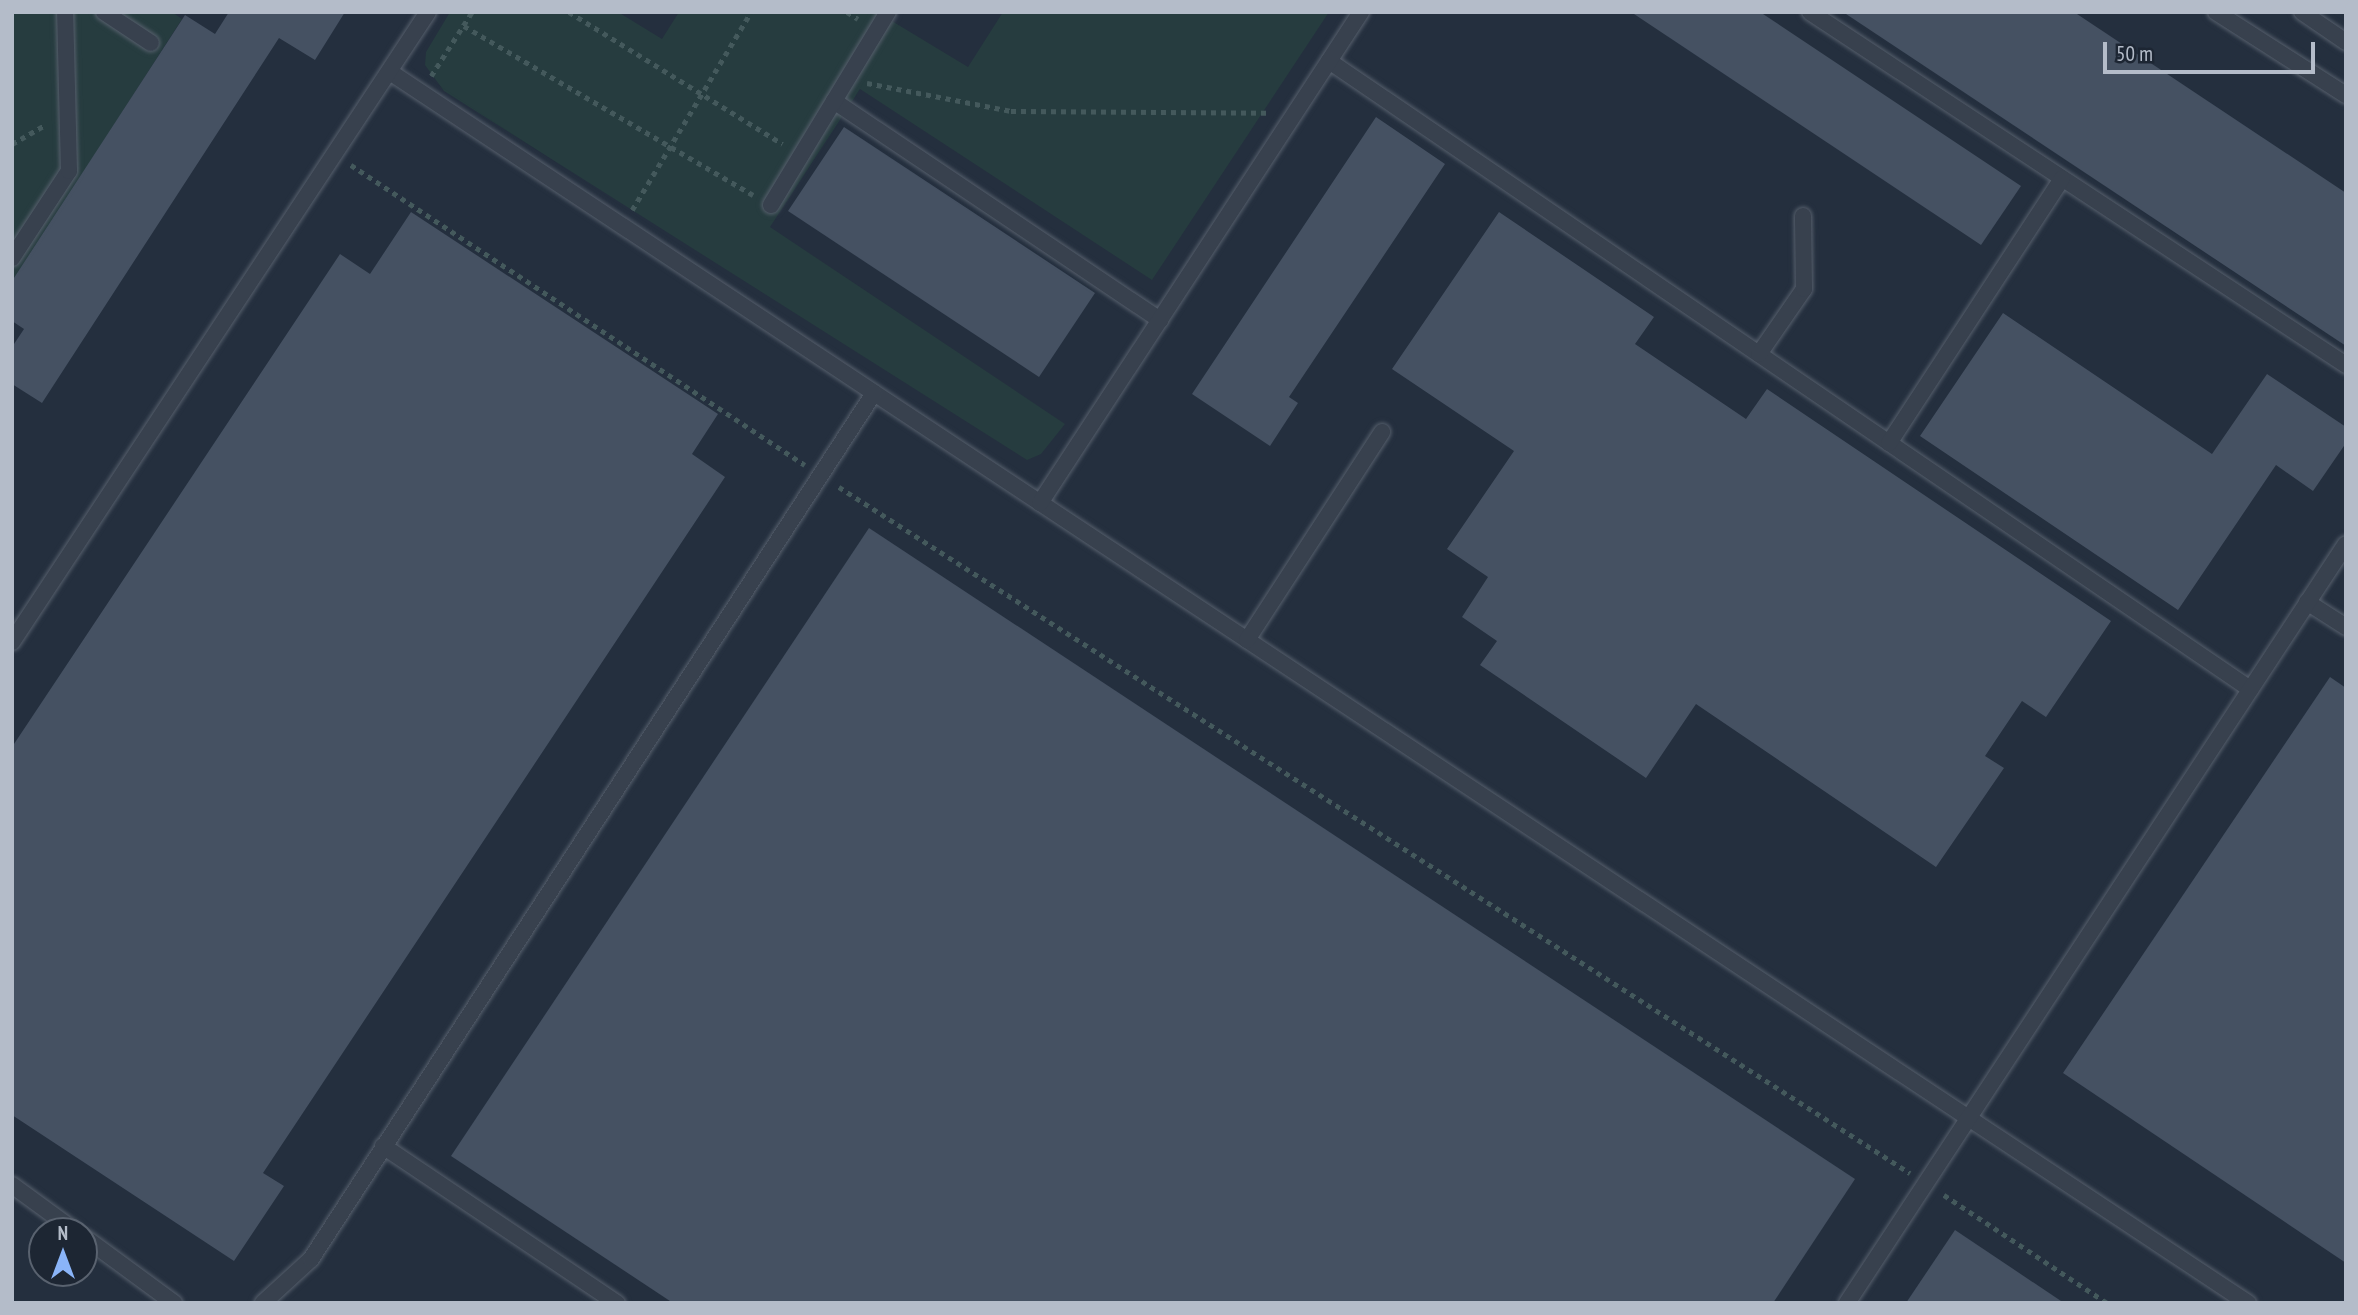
<!DOCTYPE html>
<html>
<head>
<meta charset="utf-8">
<style>
	body { margin:0 }
	#map { position:relative; width:2358px; height:1315px; overflow:hidden; background:#242f3e; font-family:"PT Sans Narrow",sans-serif }
	div>[style] { position:absolute }
	.green>* { inset:0; background:#263c3f }
	.building>* { inset:0; background:#455162 }
	.path>* { height:4.5px; margin-top:-2.25px; transform-origin:0; background:repeating-linear-gradient(90deg,#44595c 0 5px,transparent 0 10px) }
	.roads { filter:drop-shadow(0 0 2px #565f6c) drop-shadow(0 0 2px #565f6c) }
	.service>* { height:16px; margin:-8px; padding:0 8px; transform-origin:8px; border-radius:8px; background:#38414e }
	span { translate:-50% -50%; white-space:nowrap; text-align:center; line-height:1.15; -webkit-text-stroke:7px #1d2633; paint-order:stroke }
	.frame { position:absolute; inset:0; border:14px solid #b4bcc9; pointer-events:none }
	.north { position:absolute; left:28px; top:1217px; width:70px; height:70px; box-sizing:border-box; background:#1d2633; border:2px solid #59626f; border-radius:50%; rotate:0deg; font-size:19px; font-weight:700; line-height:28px; text-align:center; color:#b4bcc9 }
	.north::after { content:''; display:block; margin:auto; width:24px; height:32px; background:#8ab4f8; clip-path:polygon(50% 0,100% 100%,50% 72%,0 100%) }
	.scale { position:absolute; left:2103px; top:42px; width:212px; height:32px; box-sizing:border-box; border:4px solid #b4bcc9; border-top:0; padding-left:9px; font-size:21px; line-height:24px; white-space:nowrap; color:#b4bcc9; -webkit-text-stroke:5px #1d2633; paint-order:stroke }
</style>
</head>
<body>
<div id="map">
	<div class="green">
		<div style="clip-path:polygon(12px 12px,172px 12px,182px 19px,12px 284px)"></div>
		<div style="clip-path:polygon(450px 12px,618px 12px,662px 39px,679px 12px,877px 12px,968px 67px,1003px 12px,1329px 12px,1152px 280px,860px 89px,770px 227px,1065px 424px,1041px 454px,1027px 460px,444px 91px,425px 65px,426px 52px)"></div>
	</div>
	<div class="building">
		<div style="clip-path:polygon(229px 12px,345px 12px,315px 60px,279px 38px,42px 403px,12px 384px,12px 347px,24px 329px,12px 321px,12px 281px,185px 15px,215px 34px)"></div>
		<div style="clip-path:polygon(1631px 12px,1760px 12px,2021px 186px,1981px 245px)"></div>
		<div style="clip-path:polygon(1843px 12px,2074px 12px,2346px 193px,2346px 346px)"></div>
		<div style="clip-path:polygon(1376px 117px,1445px 164px,1289px 397px,1298px 403px,1270px 446px,1192px 394px)"></div>
		<div style="clip-path:polygon(844px 127px,1095px 293px,1039px 377px,788px 211px)"></div>
		<div style="clip-path:polygon(411px 212px,718px 414px,692px 454px,725px 477px,263px 1173px,284px 1186px,234px 1261px,12px 1115px,12px 747px,340px 254px,370px 274px)"></div>
		<div style="clip-path:polygon(1499px 212px,1654px 317px,1635px 344px,1746px 419px,1767px 389px,2111px 621px,2046px 717px,2022px 701px,1985px 756px,2004px 768px,1936px 867px,1696px 704px,1646px 778px,1480px 665px,1497px 641px,1462px 617px,1488px 577px,1447px 549px,1514px 451px,1392px 369px)"></div>
		<div style="clip-path:polygon(2003px 313px,2212px 454px,2267px 374px,2346px 427px,2346px 443px,2313px 491px,2276px 465px,2178px 610px,1920px 436px)"></div>
		<div style="clip-path:polygon(869px 528px,1855px 1179px,1773px 1303px,673px 1303px,451px 1156px)"></div>
		<div style="clip-path:polygon(2330px 677px,2346px 688px,2346px 1263px,2063px 1073px)"></div>
		<div style="clip-path:polygon(1955px 1230px,2064px 1303px,1906px 1303px)"></div>
	</div>
	<div class="path">
		<div style="left:569px;top:12px;width:251px;rotate:31.7deg"></div>
		<div style="left:847px;top:12px;width:13px;rotate:32deg"></div>
		<div style="left:464px;top:26px;width:335px;rotate:30.3deg"></div>
		<div style="left:431px;top:76px;width:76px;rotate:-57.4deg"></div>
		<div style="left:867px;top:83px;width:147px;rotate:11deg"></div>
		<div style="left:1011px;top:111px;width:258px;rotate:0.4deg"></div>
		<div style="left:12px;top:144px;width:39px;rotate:-30deg"></div>
		<div style="left:351px;top:165px;width:544px;rotate:33.46deg"></div>
		<div style="left:632px;top:210px;width:231px;rotate:-59deg"></div>
		<div style="left:839px;top:487px;width:1272px;rotate:32.64deg"></div>
		<div style="left:1944px;top:1195px;width:196px;rotate:33.5deg"></div>
	</div>
	<div class="roads">
		<div class="service">
			<div style="left:104px;top:12px;width:56px;rotate:33.4deg"></div>
			<div style="left:1810px;top:12px;width:642px;rotate:33.37deg"></div>
			<div style="left:2216px;top:12px;width:154px;rotate:32.6deg"></div>
			<div style="left:2302px;top:12px;width:53px;rotate:34.3deg"></div>
			<div style="left:1329px;top:61px;width:1115px;rotate:34.29deg"></div>
			<div style="left:390px;top:72px;width:2229px;rotate:33.53deg"></div>
			<div style="left:834px;top:101px;width:393px;rotate:33.9deg"></div>
			<div style="left:771px;top:205px;width:226px;rotate:-58.8deg"></div>
			<div style="left:12px;top:258px;width:104px;rotate:-56.8deg"></div>
			<div style="left:69px;top:171px;width:159px;rotate:-91.4deg"></div>
			<div style="left:1759px;top:354px;width:79px;rotate:-55.3deg"></div>
			<div style="left:1804px;top:289px;width:73px;rotate:-90.8deg"></div>
			<div style="left:1889px;top:443px;width:316px;rotate:-56.8deg"></div>
			<div style="left:1040px;top:503px;width:587px;rotate:-56.82deg"></div>
			<div style="left:2307px;top:602px;width:46px;rotate:32.7deg"></div>
			<div style="left:1247px;top:640px;width:248px;rotate:-57deg"></div>
			<div style="left:12px;top:642px;width:755px;rotate:-56.56deg"></div>
			<div style="left:383px;top:1146px;width:282px;rotate:33.9deg"></div>
			<div style="left:12px;top:1185px;width:78px;rotate:36.1deg"></div>
			<div style="left:84px;top:1237px;width:112px;rotate:36.3deg"></div>
			<div style="left:263px;top:1303px;width:65px;rotate:-42.5deg"></div>
			<div style="left:311px;top:1259px;width:1033px;rotate:-56.97deg"></div>
			<div style="left:1847px;top:1303px;width:908px;rotate:-56.68deg"></div>
		</div>
	</div>
	<div class="frame"></div>
	<div class="north">N</div>
	<div class="scale">50 m</div>
</div>
</body>
</html>
